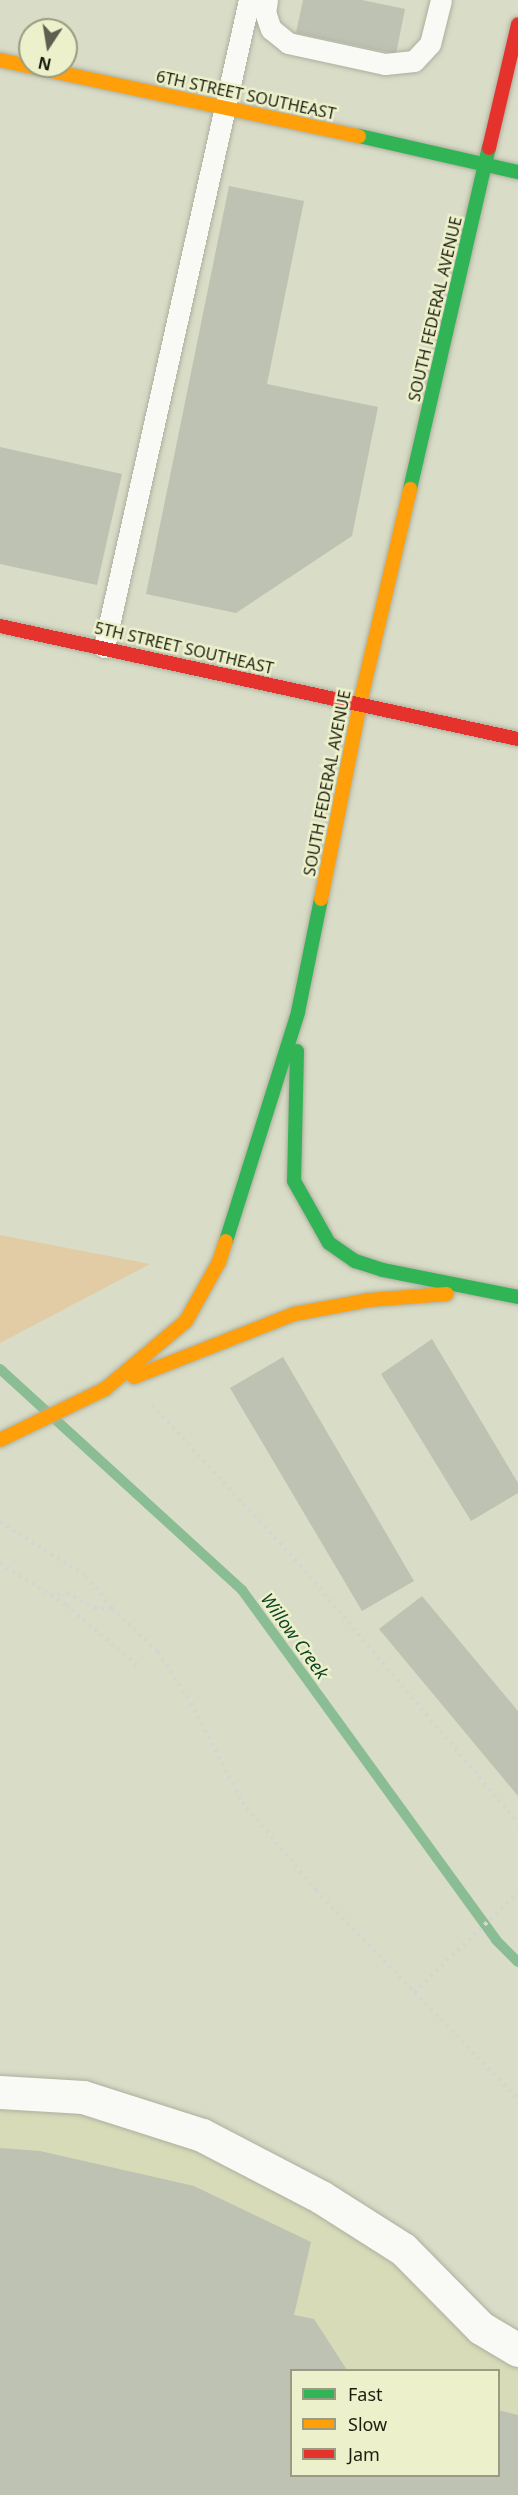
<!DOCTYPE html>
<html>
<head>
<meta charset="utf-8">
<style>
	body { margin:0 }
	#map { position:relative; width:518px; height:2495px; overflow:hidden; background:#d9dcc6; font-family:"Noto Sans",sans-serif }
	div>[style] { position:absolute }
	.built>* { inset:0; background:#d7dbb8 }
	.green>* { inset:0; background:#e1cca6 }
	.stream>* { height:10px; margin:-5px; padding:0 5px; transform-origin:5px; border-radius:5px; background:#8abd94 }
	.building>* { inset:0; background:#bdc2b2 }
	.path>* { height:4px; margin-top:-2px; transform-origin:0; background:repeating-linear-gradient(90deg,#d5d6cf 0 3px,transparent 0 7.5px) }
	.roads { filter:drop-shadow(0 0 2px #adaf9e) drop-shadow(0 0 2px #adaf9e) }
	.lane>* { height:21px; margin:-10.5px; padding:0 10.5px; transform-origin:10.5px; border-radius:10.5px; background:#f9faf6 }
	.street>* { height:33px; margin:-16.5px; padding:0 16.5px; transform-origin:16.5px; border-radius:16.5px; background:#f9faf6 }
	.fast>* { height:14px; margin:-7px; padding:0 7px; transform-origin:7px; border-radius:7px; background:#30b455 }
	.slow>* { height:14px; margin:-7px; padding:0 7px; transform-origin:7px; border-radius:7px; background:#ff9f0a }
	.jam>* { height:14px; margin:-7px; padding:0 7px; transform-origin:7px; border-radius:7px; background:#e5322d }
	span { translate:-50% -50%; white-space:nowrap; text-align:center; line-height:1.15; -webkit-text-stroke:5px #edf1cb; paint-order:stroke }
	.street-label { font-size:16px; color:#1c1d0f }
	.water-label { font-size:18px; color:#0c4424; font-style:italic }
	.legend { position:absolute; left:290px; top:2369px; width:210px; height:108px; box-sizing:border-box; background:#edf1cb; border:2px solid #999c80; margin:0; padding:8px 10px; list-style:none; font-size:18px; color:#1c1d0f }
	.legend li { display:flex; align-items:center; gap:12px; height:30px }
	.legend b { width:30px; border:2px solid #999c80 }
	.north { position:absolute; left:18px; top:18px; width:60px; height:60px; box-sizing:border-box; background:#edf1cb; border:2px solid #999c80; border-radius:50%; rotate:192deg; font-size:16px; font-weight:700; line-height:24px; text-align:center; color:#1c1d0f }
	.north::after { content:''; display:block; margin:auto; width:21px; height:27px; background:#5e604f; clip-path:polygon(50% 0,100% 100%,50% 72%,0 100%) }
</style>
</head>
<body>
<div id="map">
	<div class="built">
		<div style="clip-path:polygon(evenodd,0 2092px,83px 2097px,321px 2197px,518px 2352px,518px 2495px,0 2495px,0 2092px,292px 2370px,498px 2370px,498px 2476px,292px 2476px,292px 2370px)"></div>
	</div>
	<div class="green">
		<div style="clip-path:polygon(0 1235px,150px 1264px,0 1343px)"></div>
	</div>
	<div class="stream">
		<div style="left:0;top:1369px;width:328px;rotate:42.4deg"></div>
		<div style="left:242px;top:1590px;width:432px;rotate:54deg"></div>
		<div style="left:496px;top:1940px;width:31px;rotate:45deg"></div>
	</div>
	<div class="building">
		<div style="clip-path:polygon(303px 0,362px 0,405px 9px,396px 54px,296px 33px)"></div>
		<div style="clip-path:polygon(229px 186px,304px 201px,267px 384px,378px 407px,352px 536px,236px 613px,146px 594px)"></div>
		<div style="clip-path:polygon(0 447px,122px 474px,97px 585px,0 564px)"></div>
		<div style="clip-path:polygon(432px 1339px,518px 1483px,518px 1493px,471px 1521px,381px 1374px)"></div>
		<div style="clip-path:polygon(283px 1357px,414px 1581px,362px 1611px,230px 1388px)"></div>
		<div style="clip-path:polygon(422px 1596px,518px 1711px,518px 1796px,379px 1629px)"></div>
		<div style="clip-path:polygon(0 2148px,40px 2151px,194px 2186px,311px 2242px,294px 2315px,314px 2319px,347px 2370px,292px 2370px,292px 2476px,498px 2476px,498px 2410px,518px 2415px,518px 2495px,0 2495px)"></div>
	</div>
	<div class="path">
		<div style="left:152px;top:1405px;width:218px;rotate:47.2deg"></div>
		<div style="left:300px;top:1565px;width:338px;rotate:49.8deg"></div>
		<div style="left:0;top:1522px;width:102px;rotate:32.1deg"></div>
		<div style="left:86px;top:1576px;width:41px;rotate:50.9deg"></div>
		<div style="left:112px;top:1608px;width:64px;rotate:43.7deg"></div>
		<div style="left:158px;top:1652px;width:61px;rotate:57.1deg"></div>
		<div style="left:191px;top:1703px;width:111px;rotate:62.7deg"></div>
		<div style="left:242px;top:1802px;width:115px;rotate:49.9deg"></div>
		<div style="left:316px;top:1890px;width:291px;rotate:46deg"></div>
		<div style="left:0;top:1563px;width:78px;rotate:32.5deg"></div>
		<div style="left:66px;top:1605px;width:94px;rotate:40.3deg"></div>
		<div style="left:50px;top:1595px;width:17px;rotate:-7deg"></div>
		<div style="left:67px;top:1593px;width:31px;rotate:29deg"></div>
		<div style="left:94px;top:1608px;width:18px"></div>
		<div style="left:414px;top:1992px;width:144px;rotate:-43.6deg"></div>
	</div>
	<div class="roads">
		<div class="lane">
			<div style="left:267px;top:0;width:12px;rotate:99deg"></div>
			<div style="left:265px;top:12px;width:18px;rotate:71deg"></div>
			<div style="left:271px;top:29px;width:22px;rotate:39deg"></div>
			<div style="left:288px;top:43px;width:99px;rotate:12.2deg"></div>
			<div style="left:385px;top:64px;width:29px;rotate:-6deg"></div>
			<div style="left:414px;top:61px;width:23px;rotate:-47deg"></div>
			<div style="left:430px;top:44px;width:45px;rotate:-76deg"></div>
			<div style="left:104px;top:647px;width:663px;rotate:-77.37deg"></div>
		</div>
		<div class="street">
			<div style="left:0;top:2092px;width:83px;rotate:3.4deg"></div>
			<div style="left:83px;top:2097px;width:125px;rotate:17.7deg"></div>
			<div style="left:202px;top:2135px;width:134px;rotate:27.5deg"></div>
			<div style="left:321px;top:2197px;width:97px;rotate:32.4deg"></div>
			<div style="left:403px;top:2249px;width:111px;rotate:45.4deg"></div>
			<div style="left:481px;top:2328px;width:43px;rotate:30.7deg"></div>
		</div>
		<div class="fast">
			<div style="left:359px;top:136px;width:163px;rotate:12.8deg"></div>
			<div style="left:410px;top:489px;width:350px;rotate:-77deg"></div>
			<div style="left:297px;top:1051px;width:130px;rotate:91.3deg"></div>
			<div style="left:294px;top:1181px;width:71px;rotate:60.6deg"></div>
			<div style="left:329px;top:1243px;width:32px;rotate:35deg"></div>
			<div style="left:355px;top:1261px;width:29px;rotate:18deg"></div>
			<div style="left:383px;top:1270px;width:138px;rotate:11.3deg"></div>
			<div style="left:226px;top:1241px;width:240px;rotate:-72.5deg"></div>
			<div style="left:298px;top:1012px;width:115px;rotate:-78.5deg"></div>
		</div>
		<div class="slow">
			<div style="left:0;top:60px;width:367px;rotate:12deg"></div>
			<div style="left:321px;top:899px;width:200px;rotate:-78.7deg"></div>
			<div style="left:360px;top:703px;width:220px;rotate:-76.8deg"></div>
			<div style="left:134px;top:1377px;width:172px;rotate:-21.5deg"></div>
			<div style="left:294px;top:1314px;width:76px;rotate:-10.6deg"></div>
			<div style="left:369px;top:1300px;width:78px;rotate:-4.4deg"></div>
			<div style="left:0;top:1440px;width:117px;rotate:-25.9deg"></div>
			<div style="left:105px;top:1389px;width:106px;rotate:-40deg"></div>
			<div style="left:186px;top:1321px;width:68px;rotate:-60.8deg"></div>
			<div style="left:219px;top:1262px;width:22px;rotate:-72deg"></div>
		</div>
		<div class="jam">
			<div style="left:489px;top:148px;width:127px;rotate:-76.8deg"></div>
			<div style="left:0;top:626px;width:530px;rotate:12.31deg"></div>
		</div>
	</div>
	<div class="street-label">
		<span style="left:246px;top:95px;rotate:12deg">6TH STREET SOUTHEAST</span>
		<span style="left:435px;top:309px;rotate:-77deg">SOUTH FEDERAL AVENUE</span>
		<span style="left:184px;top:648px;rotate:13deg">5TH STREET SOUTHEAST</span>
		<span style="left:327px;top:783px;rotate:-79deg">SOUTH FEDERAL AVENUE</span>
	</div>
	<div class="water-label">
		<span style="left:295px;top:1636px;rotate:54deg">Willow Creek</span>
	</div>
	<ul class="legend">
	<li><b style="height:8px;background:#30b455"></b>Fast</li>
	<li><b style="height:8px;background:#ff9f0a"></b>Slow</li>
	<li><b style="height:8px;background:#e5322d"></b>Jam</li>
	</ul>
	<div class="north">N</div>
</div>
</body>
</html>
